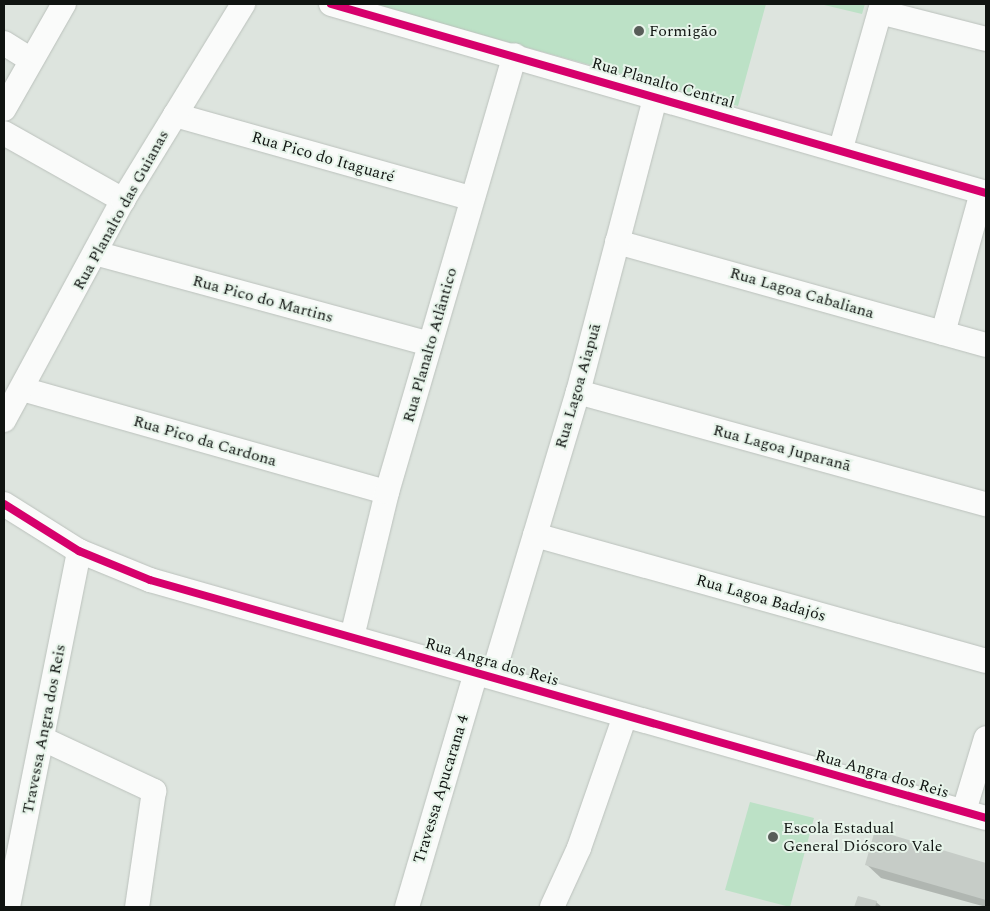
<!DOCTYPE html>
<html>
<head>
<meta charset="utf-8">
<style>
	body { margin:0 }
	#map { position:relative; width:990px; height:911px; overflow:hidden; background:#dde4de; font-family:Spectral,serif }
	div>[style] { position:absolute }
	.green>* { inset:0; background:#bce1c6 }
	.shadow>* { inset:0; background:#0003 }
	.building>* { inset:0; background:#c6ccc7 }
	.roads { filter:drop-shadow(0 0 1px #bbc1bc) drop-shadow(0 0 1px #bbc1bc) }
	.minor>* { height:24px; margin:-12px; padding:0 12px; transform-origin:12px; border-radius:12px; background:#fafbfa }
	.cycleway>* { height:8px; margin:-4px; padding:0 4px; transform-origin:4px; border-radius:4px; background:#d6006c }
	.dots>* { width:14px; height:14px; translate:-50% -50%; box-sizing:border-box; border:2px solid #e7f4ea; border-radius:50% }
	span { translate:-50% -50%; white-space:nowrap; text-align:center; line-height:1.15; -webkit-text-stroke:4px #e7f4ea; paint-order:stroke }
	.poi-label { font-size:16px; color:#101411 }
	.left { translate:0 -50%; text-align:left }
	.street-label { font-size:16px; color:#101411 }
	.frame { position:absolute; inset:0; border:5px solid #101411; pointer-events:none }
</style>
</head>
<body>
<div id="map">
	<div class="green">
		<div style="clip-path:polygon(370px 4px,766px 4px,738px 106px)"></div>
		<div style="clip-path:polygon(820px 4px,865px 4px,862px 14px)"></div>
		<div style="clip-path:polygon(750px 802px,814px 818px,790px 907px,725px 890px)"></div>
	</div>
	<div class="shadow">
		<div style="clip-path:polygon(876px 832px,986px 864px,986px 907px,881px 878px,866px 864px)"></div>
		<div style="clip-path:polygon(858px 897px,876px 902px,882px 907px,855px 907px)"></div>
	</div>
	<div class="building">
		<div style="clip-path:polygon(875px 830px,986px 863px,986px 900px,865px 865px)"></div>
		<div style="clip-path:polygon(858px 896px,877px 901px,875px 907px,854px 907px)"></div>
	</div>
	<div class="roads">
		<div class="minor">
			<div style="left:331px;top:4px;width:682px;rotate:16.1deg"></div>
			<div style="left:880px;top:12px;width:109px;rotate:14.3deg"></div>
			<div style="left:4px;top:43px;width:32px;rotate:32deg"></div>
			<div style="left:4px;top:109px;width:121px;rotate:-60.3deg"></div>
			<div style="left:175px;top:115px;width:307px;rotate:15.7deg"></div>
			<div style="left:4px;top:133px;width:137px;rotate:29.4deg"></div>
			<div style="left:841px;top:148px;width:150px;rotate:-74.1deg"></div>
			<div style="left:617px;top:242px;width:383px;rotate:15.6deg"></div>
			<div style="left:95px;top:253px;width:347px;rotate:15.2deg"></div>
			<div style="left:943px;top:333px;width:146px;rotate:-74.5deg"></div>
			<div style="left:22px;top:389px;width:379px;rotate:15.8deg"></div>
			<div style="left:578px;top:392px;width:423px;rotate:15.4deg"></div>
			<div style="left:4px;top:420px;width:250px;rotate:-61.6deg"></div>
			<div style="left:123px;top:200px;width:230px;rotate:-58.5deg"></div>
			<div style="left:4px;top:504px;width:89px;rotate:32.1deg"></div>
			<div style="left:79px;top:551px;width:77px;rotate:22.2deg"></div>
			<div style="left:150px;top:580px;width:869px;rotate:15.89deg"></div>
			<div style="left:535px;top:535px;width:468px;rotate:15.6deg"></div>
			<div style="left:352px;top:637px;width:149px;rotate:-76.4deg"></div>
			<div style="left:387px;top:492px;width:455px;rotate:-73.7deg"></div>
			<div style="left:493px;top:675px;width:295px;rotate:-73.3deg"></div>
			<div style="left:578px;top:392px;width:307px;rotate:-75.3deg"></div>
			<div style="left:43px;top:739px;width:123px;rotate:25.1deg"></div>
			<div style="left:154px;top:791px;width:117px;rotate:98.3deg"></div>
			<div style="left:964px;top:811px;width:76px;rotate:-73.2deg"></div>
			<div style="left:8px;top:907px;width:363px;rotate:-78.7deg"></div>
			<div style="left:407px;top:907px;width:245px;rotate:-73.6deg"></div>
			<div style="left:552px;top:907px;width:65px;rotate:-65.4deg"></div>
			<div style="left:579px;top:848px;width:140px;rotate:-70.8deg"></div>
		</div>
	</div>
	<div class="cycleway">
		<div style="left:331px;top:4px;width:682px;rotate:16.1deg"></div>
		<div style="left:4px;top:504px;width:89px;rotate:32.1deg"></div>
		<div style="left:79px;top:551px;width:77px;rotate:22.2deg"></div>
		<div style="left:150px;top:580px;width:869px;rotate:15.89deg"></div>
	</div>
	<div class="dots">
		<div style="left:639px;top:31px;background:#585d59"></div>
		<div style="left:773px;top:837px;background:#585d59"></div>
	</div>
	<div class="poi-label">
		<span class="left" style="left:649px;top:31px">Formigão</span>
		<span class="left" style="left:783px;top:837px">Escola Estadual<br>General Dióscoro Vale</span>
	</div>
	<div class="street-label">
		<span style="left:663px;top:83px;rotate:16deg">Rua Planalto Central</span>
		<span style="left:323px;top:157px;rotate:16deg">Rua Pico do Itaguaré</span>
		<span style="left:121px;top:210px;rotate:-61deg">Rua Planalto das Guianas</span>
		<span style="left:802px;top:293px;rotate:16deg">Rua Lagoa Cabaliana</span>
		<span style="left:263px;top:299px;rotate:15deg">Rua Pico do Martins</span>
		<span style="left:430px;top:345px;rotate:-74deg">Rua Planalto Atlântico</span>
		<span style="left:578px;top:386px;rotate:-74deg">Rua Lagoa Aiapuã</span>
		<span style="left:205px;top:441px;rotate:16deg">Rua Pico da Cardona</span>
		<span style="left:782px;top:448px;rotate:15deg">Rua Lagoa Juparanã</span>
		<span style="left:761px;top:598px;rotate:16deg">Rua Lagoa Badajós</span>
		<span style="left:492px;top:662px;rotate:16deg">Rua Angra dos Reis</span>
		<span style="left:44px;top:729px;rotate:-79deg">Travessa Angra dos Reis</span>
		<span style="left:882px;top:774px;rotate:16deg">Rua Angra dos Reis</span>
		<span style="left:441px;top:789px;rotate:-73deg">Travessa Apucarana 4</span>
	</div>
	<div class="frame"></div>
</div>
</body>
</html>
